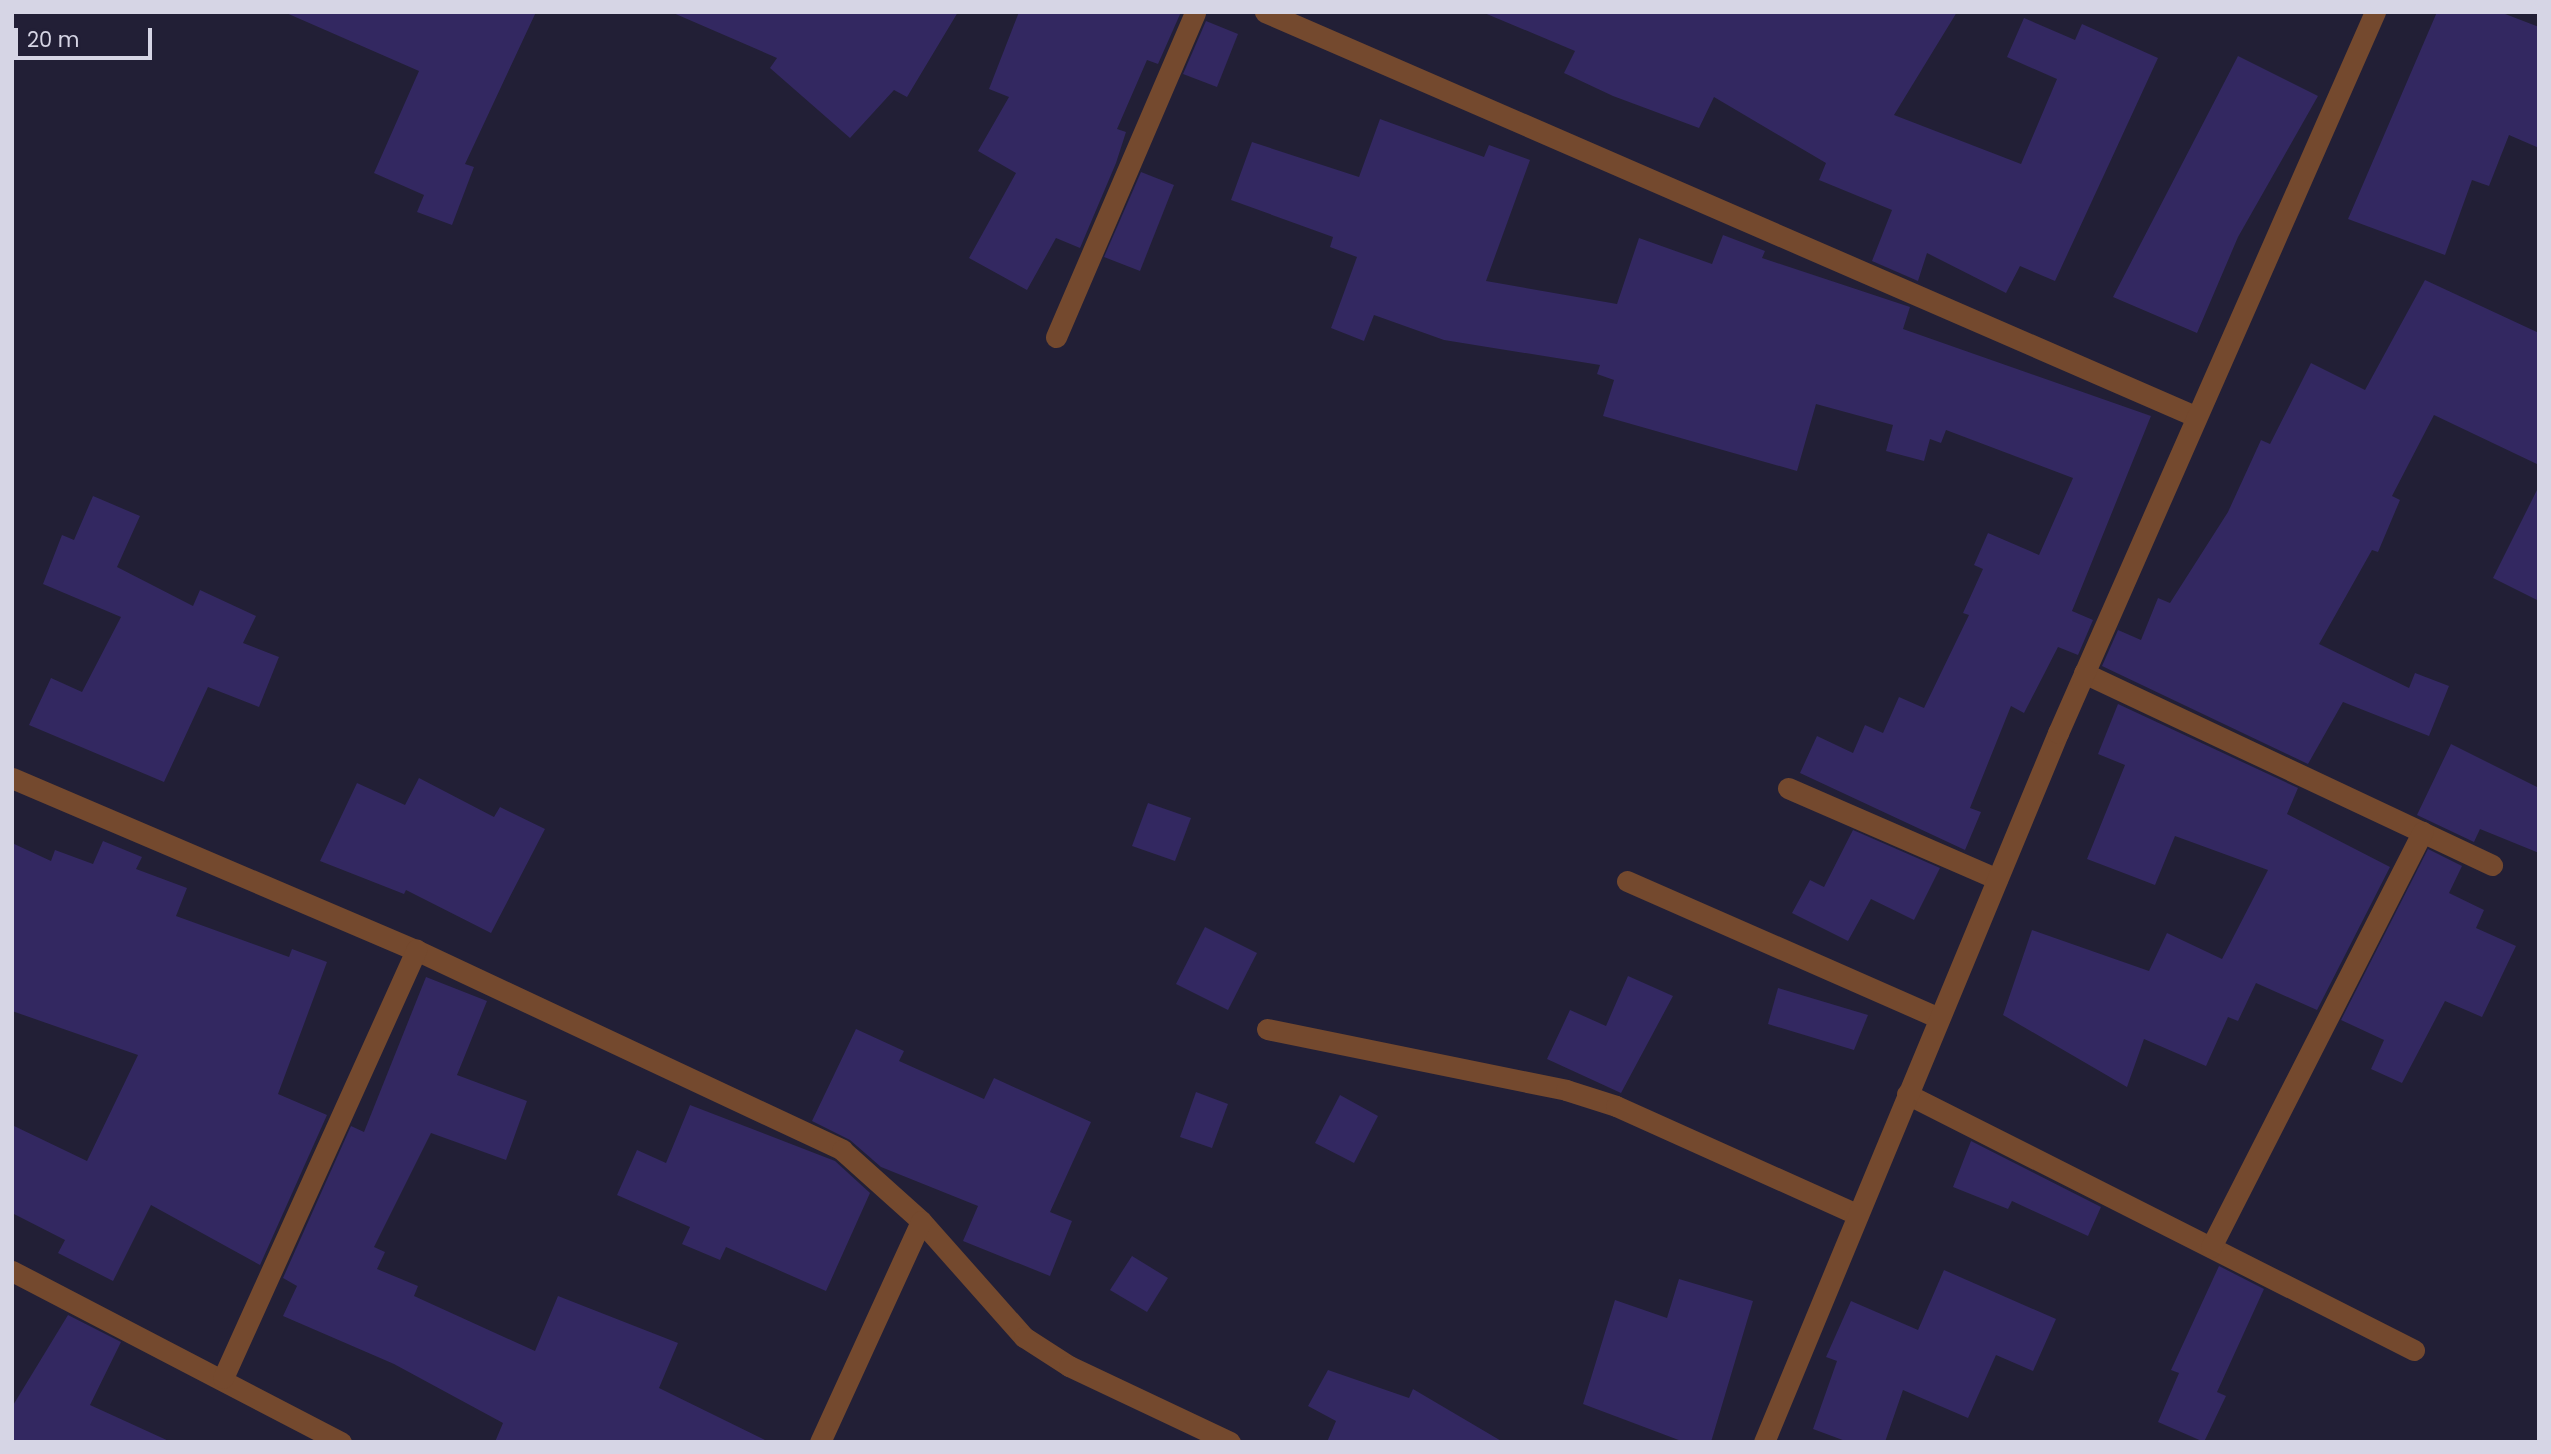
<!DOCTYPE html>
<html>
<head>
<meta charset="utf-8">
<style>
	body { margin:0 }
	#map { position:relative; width:2551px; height:1454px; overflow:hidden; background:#221f36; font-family:Poppins,sans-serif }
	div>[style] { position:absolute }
	.building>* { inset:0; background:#332861 }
	.street>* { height:21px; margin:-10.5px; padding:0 10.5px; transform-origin:10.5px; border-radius:10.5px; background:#74492e }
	span { translate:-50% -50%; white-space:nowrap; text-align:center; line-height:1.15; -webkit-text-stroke:5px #221f36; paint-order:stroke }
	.frame { position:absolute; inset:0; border:14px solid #d6d5e5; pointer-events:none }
	.scale { position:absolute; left:14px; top:28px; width:138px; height:32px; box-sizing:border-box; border:4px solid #d6d5e5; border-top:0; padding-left:9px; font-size:21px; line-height:24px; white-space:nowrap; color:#d6d5e5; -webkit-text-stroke:5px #221f36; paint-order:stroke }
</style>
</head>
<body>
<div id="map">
	<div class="building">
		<div style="clip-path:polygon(284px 12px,536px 12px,465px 164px,474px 167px,452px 225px,417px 212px,424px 195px,374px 173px,419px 71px)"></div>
		<div style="clip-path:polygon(671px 12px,958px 12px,907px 97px,894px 90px,850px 138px,770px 68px,777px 58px)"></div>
		<div style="clip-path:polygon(1019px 12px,1181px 12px,1158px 64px,1147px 60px,1117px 129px,1126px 132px,1116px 163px,1080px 248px,1056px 238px,1027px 290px,969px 258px,1016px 173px,978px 151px,1009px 97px,989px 89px)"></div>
		<div style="clip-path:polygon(1482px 12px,1957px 12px,1894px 115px,2021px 164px,2057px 79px,2007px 57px,2024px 18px,2075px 40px,2082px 24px,2158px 58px,2055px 281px,2020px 266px,2006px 293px,1927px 253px,1918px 281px,1872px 261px,1892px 210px,1819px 180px,1826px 163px,1714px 97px,1699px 128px,1613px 96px,1564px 73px,1575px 51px)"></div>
		<div style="clip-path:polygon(2437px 12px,2500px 12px,2539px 27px,2539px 148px,2509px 135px,2489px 186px,2472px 180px,2445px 255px,2348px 219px)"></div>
		<div style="clip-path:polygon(1206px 21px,1238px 34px,1217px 87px,1183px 74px)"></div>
		<div style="clip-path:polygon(2238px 56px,2318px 96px,2238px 237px,2197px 333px,2113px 297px)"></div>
		<div style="clip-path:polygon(1380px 119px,1484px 157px,1489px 145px,1530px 160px,1486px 281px,1617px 304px,1639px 238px,1712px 264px,1723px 235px,1765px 251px,1762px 258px,1910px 307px,1903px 329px,2151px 416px,2072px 611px,2093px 620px,2078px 655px,2058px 647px,2024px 713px,2011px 706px,1970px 808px,1981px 812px,1965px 850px,1800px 773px,1817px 736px,1853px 753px,1865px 725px,1883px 733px,1899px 697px,1924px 708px,1969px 615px,1963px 613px,1983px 569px,1974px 565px,1988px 533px,2039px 555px,2073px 478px,1946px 430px,1941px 443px,1930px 439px,1924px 461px,1886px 451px,1893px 425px,1816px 404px,1797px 471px,1603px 416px,1614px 380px,1597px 374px,1600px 365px,1444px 340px,1374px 315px,1364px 341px,1331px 328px,1357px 257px,1330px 247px,1333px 237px,1231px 200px,1252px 142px,1359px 177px)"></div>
		<div style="clip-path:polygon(1141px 172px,1174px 185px,1140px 271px,1104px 257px)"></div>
		<div style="clip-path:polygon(2425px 280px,2539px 333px,2539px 465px,2434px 415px,2392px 496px,2400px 500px,2378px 552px,2372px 550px,2319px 644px,2409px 688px,2415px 673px,2449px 686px,2429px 736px,2343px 702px,2308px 764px,2102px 666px,2118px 630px,2141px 640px,2158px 598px,2170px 603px,2228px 512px,2261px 440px,2270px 444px,2311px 363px,2365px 390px)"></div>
		<div style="clip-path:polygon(2539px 486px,2539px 601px,2493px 578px)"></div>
		<div style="clip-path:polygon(93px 496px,140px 516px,117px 567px,193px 606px,200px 590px,256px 616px,243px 643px,279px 657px,259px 707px,208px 687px,164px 782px,29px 725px,51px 678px,82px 692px,121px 617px,43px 584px,62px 535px,74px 540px)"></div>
		<div style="clip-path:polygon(2118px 704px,2298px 788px,2287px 814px,2390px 867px,2317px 1010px,2256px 983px,2238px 1021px,2228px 1017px,2206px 1066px,2144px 1039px,2127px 1087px,2003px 1015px,2032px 930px,2149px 971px,2167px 933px,2222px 959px,2268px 870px,2175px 836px,2155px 885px,2087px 859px,2125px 765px,2098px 754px)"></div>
		<div style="clip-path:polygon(2451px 744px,2539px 788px,2539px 853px,2480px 829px,2474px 842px,2417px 815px)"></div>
		<div style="clip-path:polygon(419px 778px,494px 817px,500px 807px,545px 829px,491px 933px,406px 890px,404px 894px,320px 861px,357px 783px,405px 805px)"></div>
		<div style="clip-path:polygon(1148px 803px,1191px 818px,1175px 861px,1132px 846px)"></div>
		<div style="clip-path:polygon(1853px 830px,1940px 868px,1914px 920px,1871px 899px,1848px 941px,1792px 913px,1810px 880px,1824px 887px)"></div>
		<div style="clip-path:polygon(103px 841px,142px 857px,136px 869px,187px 888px,176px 916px,289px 957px,292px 949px,327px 962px,278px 1094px,327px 1115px,260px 1265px,151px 1205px,113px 1281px,58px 1253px,65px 1240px,12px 1213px,12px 1125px,87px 1161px,138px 1055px,12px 1011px,12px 843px,51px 861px,55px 850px,93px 864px)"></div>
		<div style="clip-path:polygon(2428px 849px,2462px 866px,2449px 893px,2484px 910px,2476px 928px,2516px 946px,2482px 1017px,2445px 1001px,2402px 1083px,2371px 1069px,2384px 1040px,2341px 1020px)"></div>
		<div style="clip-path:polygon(1205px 927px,1257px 953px,1228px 1010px,1176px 984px)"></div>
		<div style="clip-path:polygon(1628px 976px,1673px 996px,1621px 1093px,1547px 1059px,1570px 1010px,1606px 1026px)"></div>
		<div style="clip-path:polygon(426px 977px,487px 1001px,457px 1075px,527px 1101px,506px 1160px,431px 1133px,374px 1247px,385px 1252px,377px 1269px,418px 1286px,414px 1296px,535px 1351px,558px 1296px,678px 1343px,659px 1388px,769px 1442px,495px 1442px,503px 1423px,394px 1364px,283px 1316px,297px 1286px,283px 1278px,351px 1126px,364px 1132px)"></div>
		<div style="clip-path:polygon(1778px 988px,1868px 1015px,1854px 1050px,1768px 1024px)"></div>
		<div style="clip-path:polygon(856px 1029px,904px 1051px,899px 1061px,984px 1099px,994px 1078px,1091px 1122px,1050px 1212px,1072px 1221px,1050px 1276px,963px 1241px,978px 1206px,881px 1167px,850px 1140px,812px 1121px)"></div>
		<div style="clip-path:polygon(1196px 1092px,1228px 1104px,1212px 1148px,1180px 1137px)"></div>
		<div style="clip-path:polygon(1340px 1095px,1378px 1116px,1354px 1163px,1315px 1143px)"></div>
		<div style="clip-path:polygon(690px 1105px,835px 1161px,870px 1193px,826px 1291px,726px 1247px,720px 1260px,682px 1244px,690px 1227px,617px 1195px,637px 1150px,666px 1163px)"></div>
		<div style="clip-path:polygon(1971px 1141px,2101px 1207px,2088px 1236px,2012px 1201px,2008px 1209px,1953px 1187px)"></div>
		<div style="clip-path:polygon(1132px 1256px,1168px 1278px,1147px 1312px,1110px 1290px)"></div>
		<div style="clip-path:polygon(2219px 1266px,2264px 1289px,2217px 1392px,2226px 1396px,2204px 1442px,2158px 1422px,2179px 1373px,2171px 1370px)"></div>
		<div style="clip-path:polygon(1944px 1270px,2056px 1319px,2033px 1371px,1996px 1355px,1968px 1418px,1903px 1390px,1885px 1442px,1848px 1442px,1813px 1429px,1837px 1361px,1826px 1357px,1851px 1301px,1918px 1330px)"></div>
		<div style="clip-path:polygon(1679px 1279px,1753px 1301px,1711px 1442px,1684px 1442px,1583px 1404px,1615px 1300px,1667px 1318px)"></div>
		<div style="clip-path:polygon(68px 1315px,121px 1342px,90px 1405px,171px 1442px,12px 1442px,12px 1407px)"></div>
		<div style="clip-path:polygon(1328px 1370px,1409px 1398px,1413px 1389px,1503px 1442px,1327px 1442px,1336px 1421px,1308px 1406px)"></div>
	</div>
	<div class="street">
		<div style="left:1265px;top:12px;width:1014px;rotate:23.48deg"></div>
		<div style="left:1056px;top:337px;width:353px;rotate:-66.8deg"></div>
		<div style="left:2084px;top:673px;width:451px;rotate:25.2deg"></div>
		<div style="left:12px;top:778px;width:439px;rotate:23.1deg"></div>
		<div style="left:416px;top:950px;width:471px;rotate:25.1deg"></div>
		<div style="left:842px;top:1150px;width:106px;rotate:41.9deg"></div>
		<div style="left:921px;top:1221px;width:155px;rotate:48.4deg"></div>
		<div style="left:1024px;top:1337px;width:54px;rotate:32.8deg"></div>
		<div style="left:1069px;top:1366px;width:178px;rotate:25.3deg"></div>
		<div style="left:1788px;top:788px;width:228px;rotate:23.5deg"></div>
		<div style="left:1627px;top:881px;width:341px;rotate:23.7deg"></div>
		<div style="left:1267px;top:1029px;width:305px;rotate:11.5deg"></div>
		<div style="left:1566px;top:1090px;width:52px;rotate:17.7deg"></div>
		<div style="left:1616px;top:1106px;width:265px;rotate:24.2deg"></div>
		<div style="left:1907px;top:1094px;width:568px;rotate:26.79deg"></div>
		<div style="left:2211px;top:1247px;width:466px;rotate:-63deg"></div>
		<div style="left:12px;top:1271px;width:371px;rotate:27.5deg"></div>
		<div style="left:223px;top:1378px;width:470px;rotate:-65.7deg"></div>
		<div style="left:820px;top:1442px;width:243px;rotate:-65.4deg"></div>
		<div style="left:1764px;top:1442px;width:768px;rotate:-67.48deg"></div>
		<div style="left:2058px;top:733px;width:788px;rotate:-66.27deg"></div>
	</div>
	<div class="frame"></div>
	<div class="scale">20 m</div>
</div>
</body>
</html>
